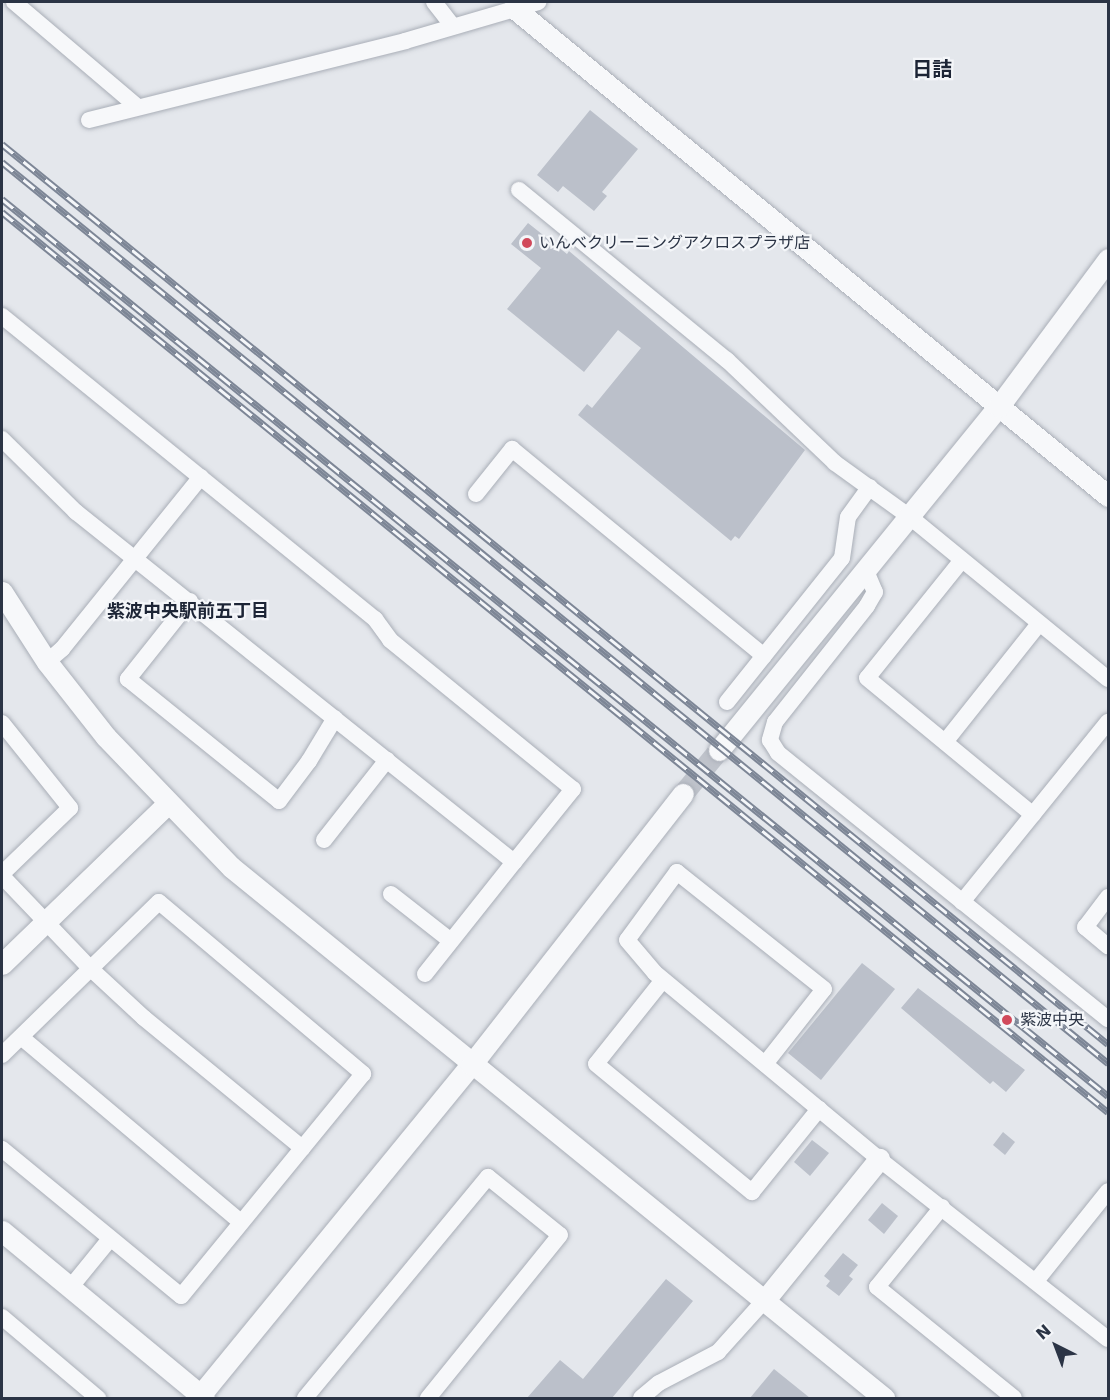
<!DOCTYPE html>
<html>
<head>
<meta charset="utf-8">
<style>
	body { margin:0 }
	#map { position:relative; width:1110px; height:1400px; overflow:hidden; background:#e4e7ec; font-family:"DejaVu Sans","Noto Sans JP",sans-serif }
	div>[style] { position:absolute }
	.building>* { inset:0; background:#bbc0ca }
	.tertiary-tunnel>* { height:21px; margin-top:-10.5px; transform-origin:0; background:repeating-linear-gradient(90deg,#bfc3cb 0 21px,transparent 0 31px) }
	.roads { filter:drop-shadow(0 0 2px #a9aeb7) drop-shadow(0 0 2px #a9aeb7) }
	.minor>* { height:16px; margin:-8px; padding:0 8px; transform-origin:8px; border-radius:8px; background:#f7f8fa }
	.tertiary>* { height:21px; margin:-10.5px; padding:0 10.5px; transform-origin:10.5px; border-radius:10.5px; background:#f7f8fa }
	.rail>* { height:7px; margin-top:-3.5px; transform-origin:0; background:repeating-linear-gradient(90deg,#f4f6f9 0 14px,#7d8696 0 28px); box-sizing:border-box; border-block:2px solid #7d8696 }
	.dots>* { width:16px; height:16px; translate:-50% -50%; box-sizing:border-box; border:3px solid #f4f6f9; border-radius:50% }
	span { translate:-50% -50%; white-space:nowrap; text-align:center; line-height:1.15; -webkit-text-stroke:4.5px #f4f6f9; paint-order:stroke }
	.poi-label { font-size:16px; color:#2b3445 }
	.left { translate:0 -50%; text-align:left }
	.neighbourhood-label { font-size:18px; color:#1d2536; font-weight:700 }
	.quarter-label { font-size:20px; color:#1d2536; font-weight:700 }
	.frame { position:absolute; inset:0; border:3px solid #2b3445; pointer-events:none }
	.north { position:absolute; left:1026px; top:1316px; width:60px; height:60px; -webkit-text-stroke:4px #f4f6f9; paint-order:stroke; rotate:318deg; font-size:16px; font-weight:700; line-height:24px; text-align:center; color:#2b3445 }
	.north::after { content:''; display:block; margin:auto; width:21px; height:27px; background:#2b3445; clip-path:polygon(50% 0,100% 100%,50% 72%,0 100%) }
</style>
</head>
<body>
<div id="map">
	<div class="building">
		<div style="clip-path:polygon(590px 110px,638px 149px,602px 192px,607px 196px,594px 211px,563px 186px,558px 192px,537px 175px)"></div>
		<div style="clip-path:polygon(528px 223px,567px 254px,569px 251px,805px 450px,739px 539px,735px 536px,731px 541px,578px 415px,587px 404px,592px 408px,641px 348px,618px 330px,584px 372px,507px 309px,541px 268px,511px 244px)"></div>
		<div style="clip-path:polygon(862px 963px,895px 989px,821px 1080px,788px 1053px)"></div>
		<div style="clip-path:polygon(918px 988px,1025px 1070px,1006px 1092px,993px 1081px,990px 1084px,901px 1008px)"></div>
		<div style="clip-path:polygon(1003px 1132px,1015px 1142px,1005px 1155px,993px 1145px)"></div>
		<div style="clip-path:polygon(812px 1140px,829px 1153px,810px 1176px,794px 1162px)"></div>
		<div style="clip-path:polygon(882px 1203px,898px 1216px,884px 1234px,868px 1220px)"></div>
		<div style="clip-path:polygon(843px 1253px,858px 1265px,849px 1276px,853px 1279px,839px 1296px,826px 1286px,830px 1281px,824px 1276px)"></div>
		<div style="clip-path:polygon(666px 1279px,693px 1301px,612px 1398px,527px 1398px,560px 1360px,583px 1379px)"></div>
		<div style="clip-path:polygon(774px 1369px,810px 1398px,750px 1398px)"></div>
	</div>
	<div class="tertiary-tunnel">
		<div style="left:683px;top:794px;width:57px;rotate:-50.7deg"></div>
	</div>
	<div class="roads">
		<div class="minor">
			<div style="left:14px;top:2px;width:162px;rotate:40.3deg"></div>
			<div style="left:434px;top:2px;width:29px;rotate:52deg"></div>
			<div style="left:89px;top:120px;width:326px;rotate:-14deg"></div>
			<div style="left:405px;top:41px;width:139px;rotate:-16.3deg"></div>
			<div style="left:519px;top:190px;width:269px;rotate:39.3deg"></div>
			<div style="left:727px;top:360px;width:149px;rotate:43.6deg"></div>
			<div style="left:835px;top:463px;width:92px;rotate:35.8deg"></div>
			<div style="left:910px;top:517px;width:256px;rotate:39.3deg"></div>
			<div style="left:2px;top:316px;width:481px;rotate:39.1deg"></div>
			<div style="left:375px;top:619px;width:26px;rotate:54deg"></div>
			<div style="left:390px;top:640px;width:236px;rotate:39.2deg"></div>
			<div style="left:573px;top:789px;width:94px;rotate:128.9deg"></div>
			<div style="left:514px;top:862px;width:561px;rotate:-141.37deg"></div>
			<div style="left:76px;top:512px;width:104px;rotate:-135.4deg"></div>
			<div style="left:476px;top:494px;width:58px;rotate:-51.3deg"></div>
			<div style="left:512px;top:449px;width:326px;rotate:39.4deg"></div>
			<div style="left:962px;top:560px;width:151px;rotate:128.8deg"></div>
			<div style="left:867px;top:678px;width:215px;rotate:39.5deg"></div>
			<div style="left:866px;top:571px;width:23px;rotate:67deg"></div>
			<div style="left:875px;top:592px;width:16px;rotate:120deg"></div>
			<div style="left:867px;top:606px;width:148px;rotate:128.4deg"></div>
			<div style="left:775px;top:722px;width:19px;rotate:106deg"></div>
			<div style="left:770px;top:740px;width:15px;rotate:58deg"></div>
			<div style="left:778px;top:753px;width:424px;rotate:38.9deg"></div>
			<div style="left:190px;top:601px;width:100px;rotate:128.5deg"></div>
			<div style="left:128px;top:679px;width:194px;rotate:38.9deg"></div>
			<div style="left:279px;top:801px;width:50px;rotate:-53.1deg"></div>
			<div style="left:309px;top:761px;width:50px;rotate:-58.8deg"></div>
			<div style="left:47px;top:662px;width:20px;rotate:-41deg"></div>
			<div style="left:62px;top:649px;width:221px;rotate:-51.1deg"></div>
			<div style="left:727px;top:702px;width:184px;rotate:-51.4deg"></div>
			<div style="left:842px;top:558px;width:41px;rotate:-81.7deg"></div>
			<div style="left:848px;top:517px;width:37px;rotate:-54deg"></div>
			<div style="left:2px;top:723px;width:109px;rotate:51.3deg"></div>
			<div style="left:70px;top:808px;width:95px;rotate:135.9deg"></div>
			<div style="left:945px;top:742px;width:151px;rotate:-51.5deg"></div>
			<div style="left:324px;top:840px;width:102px;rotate:-51.8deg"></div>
			<div style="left:2px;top:876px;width:129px;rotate:46.3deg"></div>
			<div style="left:91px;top:969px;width:72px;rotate:42.8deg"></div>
			<div style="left:144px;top:1018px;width:205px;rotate:39.4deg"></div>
			<div style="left:391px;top:894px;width:76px;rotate:38.1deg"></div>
			<div style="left:1108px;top:897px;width:38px;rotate:127deg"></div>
			<div style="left:1085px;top:927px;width:30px;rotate:40deg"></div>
			<div style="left:962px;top:902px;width:232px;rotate:-51deg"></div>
			<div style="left:425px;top:974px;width:143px;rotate:-51.5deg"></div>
			<div style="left:663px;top:980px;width:107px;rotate:128.6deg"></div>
			<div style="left:596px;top:1064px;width:202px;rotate:39.4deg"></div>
			<div style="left:752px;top:1192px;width:107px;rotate:-51.1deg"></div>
			<div style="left:21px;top:1037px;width:287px;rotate:40.1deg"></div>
			<div style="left:2px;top:1055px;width:219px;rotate:-44.3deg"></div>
			<div style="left:159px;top:902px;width:267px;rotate:40.1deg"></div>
			<div style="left:363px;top:1074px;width:287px;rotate:129.3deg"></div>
			<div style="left:181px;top:1296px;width:232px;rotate:-140.6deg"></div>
			<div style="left:765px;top:1064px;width:95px;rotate:-51.8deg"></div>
			<div style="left:824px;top:989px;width:188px;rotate:-141.5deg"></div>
			<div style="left:677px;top:872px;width:84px;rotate:126.3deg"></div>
			<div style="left:627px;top:940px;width:43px;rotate:49.7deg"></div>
			<div style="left:655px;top:973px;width:291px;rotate:39.7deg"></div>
			<div style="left:879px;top:1159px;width:291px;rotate:38.2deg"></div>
			<div style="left:942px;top:1207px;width:103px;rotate:129.1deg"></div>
			<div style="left:877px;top:1287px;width:176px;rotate:39deg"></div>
			<div style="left:1036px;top:1281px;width:115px;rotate:-51.3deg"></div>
			<div style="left:70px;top:1288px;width:63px;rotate:-50.8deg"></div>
			<div style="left:2px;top:1317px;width:126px;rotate:40.2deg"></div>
			<div style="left:305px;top:1398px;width:287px;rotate:-50.4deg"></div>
			<div style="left:488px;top:1177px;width:92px;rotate:38.9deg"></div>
			<div style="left:560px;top:1235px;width:210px;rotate:129deg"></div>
			<div style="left:641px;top:1398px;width:23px;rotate:-40deg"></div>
			<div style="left:659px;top:1383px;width:67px;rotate:-27.7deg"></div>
			<div style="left:718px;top:1352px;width:69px;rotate:-48deg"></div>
		</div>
		<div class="tertiary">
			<div style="left:514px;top:8px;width:769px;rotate:39.4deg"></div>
			<div style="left:2px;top:592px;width:83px;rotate:57.3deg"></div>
			<div style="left:47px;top:662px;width:95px;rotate:51.8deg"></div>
			<div style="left:106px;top:737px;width:180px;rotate:46.1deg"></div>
			<div style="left:231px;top:867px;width:842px;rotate:39.12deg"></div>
			<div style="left:719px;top:750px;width:444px;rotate:-50.9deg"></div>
			<div style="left:999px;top:406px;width:183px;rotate:-53.4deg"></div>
			<div style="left:2px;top:964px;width:230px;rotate:-44.1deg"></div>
			<div style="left:2px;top:1231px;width:262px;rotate:39.6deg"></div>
			<div style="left:764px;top:1301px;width:183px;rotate:-51deg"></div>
			<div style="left:198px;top:1398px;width:431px;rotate:-50.7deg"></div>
			<div style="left:471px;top:1065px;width:344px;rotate:-52deg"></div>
		</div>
	</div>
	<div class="rail">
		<div style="left:2px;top:144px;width:1426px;rotate:39.14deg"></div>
		<div style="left:2px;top:162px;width:1427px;rotate:39.17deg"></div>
		<div style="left:2px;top:199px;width:1424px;rotate:39.04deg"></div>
		<div style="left:2px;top:212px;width:1426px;rotate:39.14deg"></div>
	</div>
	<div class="dots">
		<div style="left:527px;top:243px;background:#d1495b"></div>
		<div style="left:1007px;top:1020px;background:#d1495b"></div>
	</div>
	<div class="poi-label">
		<span class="left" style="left:539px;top:243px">いんべクリーニングアクロスプラザ店</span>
		<span class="left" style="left:1020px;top:1020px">紫波中央</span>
	</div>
	<div class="neighbourhood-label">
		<span style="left:188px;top:611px">紫波中央駅前五丁目</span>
	</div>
	<div class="quarter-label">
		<span style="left:932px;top:69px">日詰</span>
	</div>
	<div class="frame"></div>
	<div class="north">N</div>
</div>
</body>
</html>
